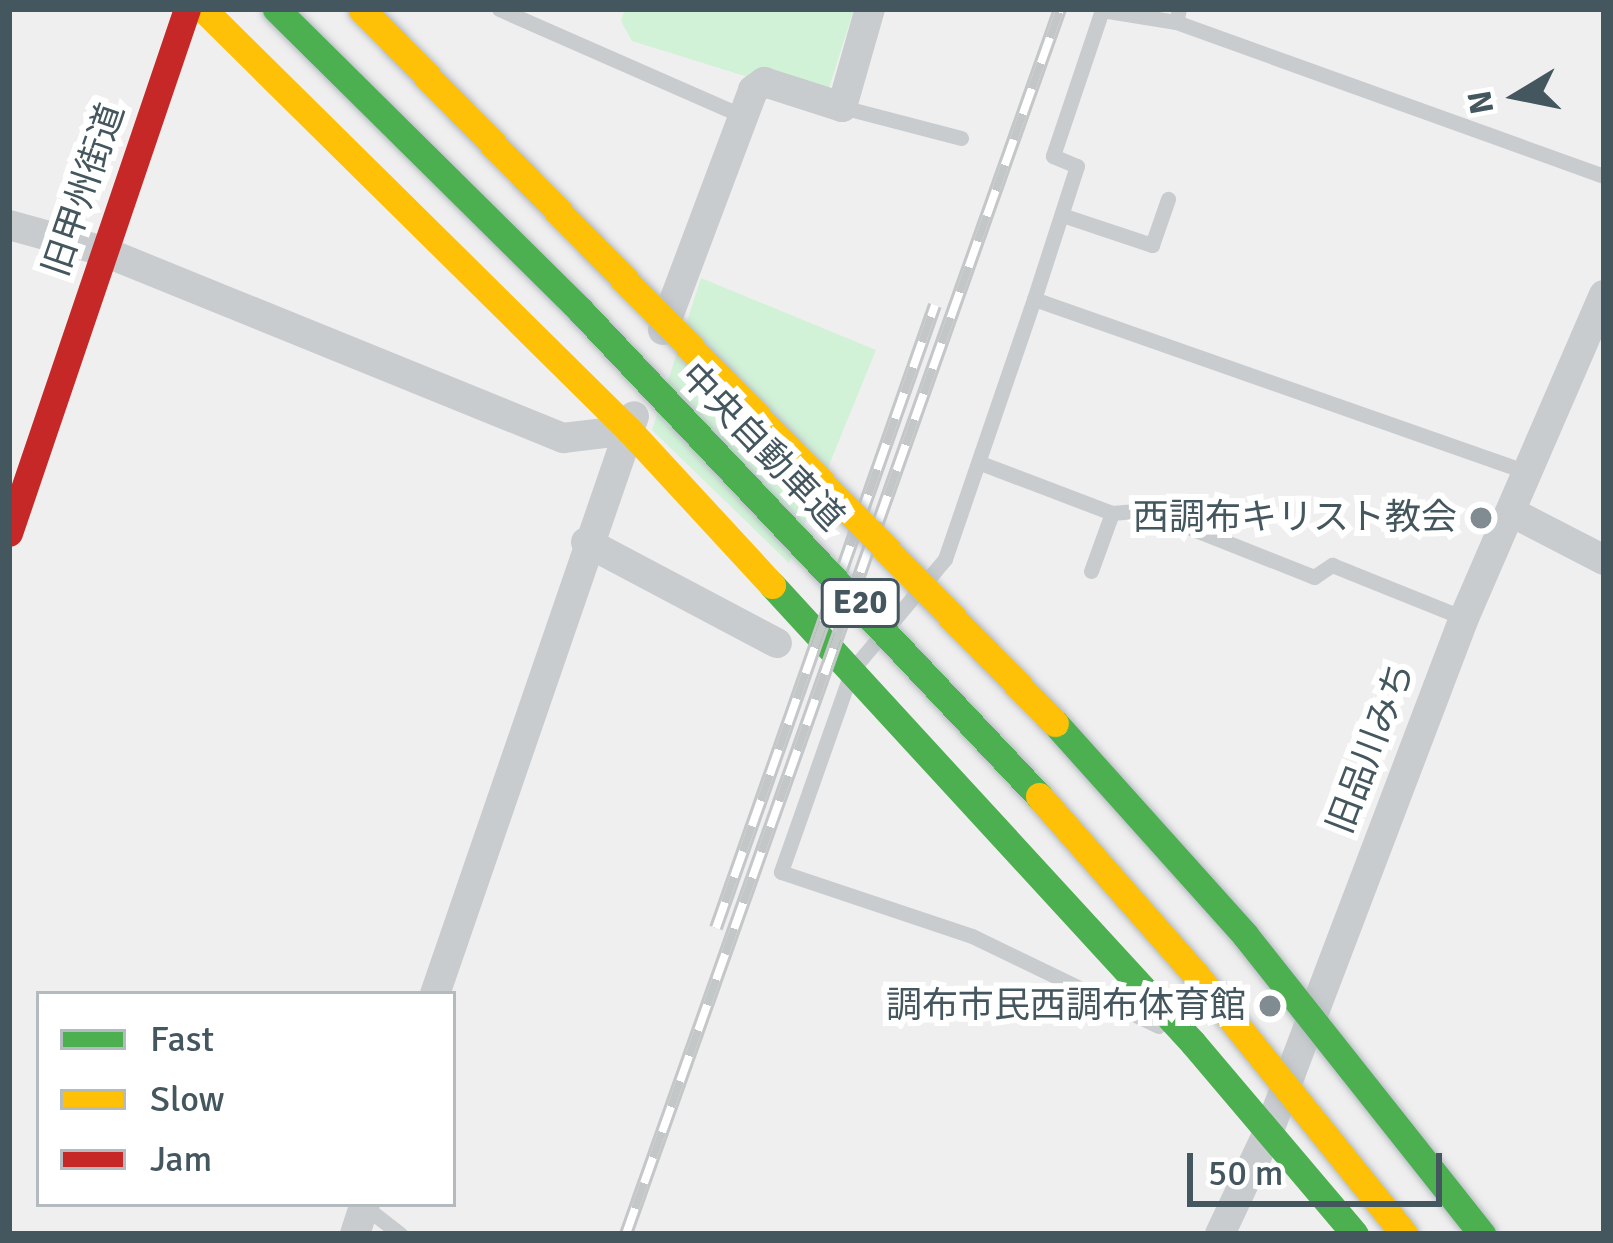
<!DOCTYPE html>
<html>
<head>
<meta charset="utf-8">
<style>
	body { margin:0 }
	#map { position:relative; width:1613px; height:1243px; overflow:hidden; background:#f0efef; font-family:Signika,"Noto Sans JP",sans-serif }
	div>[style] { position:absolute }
	.green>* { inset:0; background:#d1f2d7 }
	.lane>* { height:15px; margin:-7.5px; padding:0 7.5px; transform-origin:7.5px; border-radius:7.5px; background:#c8ccce }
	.street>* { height:30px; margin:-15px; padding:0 15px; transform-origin:15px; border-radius:15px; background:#c8ccce }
	.fast>* { height:27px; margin:-13.5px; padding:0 13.5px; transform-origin:13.5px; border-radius:13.5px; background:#4caf50 }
	.slow>* { height:27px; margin:-13.5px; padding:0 13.5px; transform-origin:13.5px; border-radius:13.5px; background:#ffc107 }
	.jam>* { height:27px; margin:-13.5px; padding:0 13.5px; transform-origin:13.5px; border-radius:13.5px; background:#c62828 }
	.rail>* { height:14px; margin-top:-7px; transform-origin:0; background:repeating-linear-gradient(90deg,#fff 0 27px,#c4c7c8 0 54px); box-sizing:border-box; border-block:3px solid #c4c7c8 }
	.bridges { filter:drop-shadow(0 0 3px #b4bbc0) drop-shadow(0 0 3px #b4bbc0) }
	.fast-bridge>* { height:27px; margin:-13.5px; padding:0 13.5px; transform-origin:13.5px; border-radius:13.5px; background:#4caf50 }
	.slow-bridge>* { height:27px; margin:-13.5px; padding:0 13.5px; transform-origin:13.5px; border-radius:13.5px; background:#ffc107 }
	.dots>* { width:33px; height:33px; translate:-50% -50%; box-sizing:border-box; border:6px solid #fff; border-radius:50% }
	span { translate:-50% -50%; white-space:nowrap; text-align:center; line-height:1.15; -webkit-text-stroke:12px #fff; paint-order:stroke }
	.shield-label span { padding:3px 9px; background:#fff; border:3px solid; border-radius:9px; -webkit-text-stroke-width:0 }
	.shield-label { font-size:33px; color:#44565e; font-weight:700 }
	.street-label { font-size:36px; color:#44565e }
	.poi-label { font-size:36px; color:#44565e }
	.right { translate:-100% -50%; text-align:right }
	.frame { position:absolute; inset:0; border:12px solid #44565e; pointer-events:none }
	.legend { position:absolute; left:36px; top:991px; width:420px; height:216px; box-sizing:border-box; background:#fff; border:3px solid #b4bbbf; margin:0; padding:15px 21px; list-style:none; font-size:36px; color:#44565e }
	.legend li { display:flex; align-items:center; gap:24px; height:60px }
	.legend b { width:60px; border:3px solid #b4bbbf }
	.north { position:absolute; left:1457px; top:36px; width:120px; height:120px; -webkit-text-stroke:9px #fff; paint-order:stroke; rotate:260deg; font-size:33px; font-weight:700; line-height:48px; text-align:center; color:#44565e }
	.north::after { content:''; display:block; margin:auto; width:42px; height:54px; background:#44565e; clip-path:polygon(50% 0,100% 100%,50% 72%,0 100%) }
	.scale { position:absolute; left:1187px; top:1153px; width:255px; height:54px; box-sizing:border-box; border:6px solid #44565e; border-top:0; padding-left:15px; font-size:36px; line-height:42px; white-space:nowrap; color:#44565e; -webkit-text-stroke:9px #fff; paint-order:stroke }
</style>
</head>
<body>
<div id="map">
	<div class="green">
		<div style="clip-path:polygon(625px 9px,854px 9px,825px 101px,632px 41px,621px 21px)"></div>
		<div style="clip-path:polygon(701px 278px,876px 350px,789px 563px,652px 430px)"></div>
	</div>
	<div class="lane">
		<div style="left:499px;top:9px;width:264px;rotate:23.7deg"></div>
		<div style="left:1179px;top:9px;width:13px;rotate:103deg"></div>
		<div style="left:1176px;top:22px;width:75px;rotate:-170.8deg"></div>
		<div style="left:1102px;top:10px;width:154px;rotate:108.6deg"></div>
		<div style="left:1053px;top:156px;width:26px;rotate:23deg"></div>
		<div style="left:1077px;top:166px;width:140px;rotate:107.9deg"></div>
		<div style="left:1034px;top:299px;width:522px;rotate:19.34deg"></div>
		<div style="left:1176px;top:22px;width:455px;rotate:19.8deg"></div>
		<div style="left:842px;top:107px;width:123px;rotate:14.6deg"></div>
		<div style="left:1065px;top:216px;width:92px;rotate:18.4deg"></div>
		<div style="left:1152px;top:245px;width:49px;rotate:-70.8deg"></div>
		<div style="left:1034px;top:299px;width:275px;rotate:108.9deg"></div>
		<div style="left:945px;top:559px;width:145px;rotate:130deg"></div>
		<div style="left:852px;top:670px;width:214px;rotate:109.4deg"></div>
		<div style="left:781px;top:872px;width:201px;rotate:18.5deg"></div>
		<div style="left:972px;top:936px;width:207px;rotate:25.8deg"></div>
		<div style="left:983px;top:464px;width:138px;rotate:20.8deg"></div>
		<div style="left:1112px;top:513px;width:33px;rotate:-5deg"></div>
		<div style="left:1145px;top:510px;width:182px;rotate:21.6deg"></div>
		<div style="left:1314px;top:577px;width:22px;rotate:-34deg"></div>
		<div style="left:1332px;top:565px;width:142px;rotate:21.9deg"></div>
		<div style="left:1091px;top:571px;width:62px;rotate:-70.1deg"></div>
		<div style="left:364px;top:1206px;width:46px;rotate:37.9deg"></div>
	</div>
	<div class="street">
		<div style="left:9px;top:225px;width:94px;rotate:15.4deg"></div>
		<div style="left:100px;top:250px;width:500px;rotate:22.1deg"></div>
		<div style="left:563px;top:438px;width:66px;rotate:-6.9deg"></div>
		<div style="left:663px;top:330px;width:256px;rotate:-69.4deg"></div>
		<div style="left:753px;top:90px;width:14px;rotate:-36deg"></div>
		<div style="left:764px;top:82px;width:82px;rotate:17.8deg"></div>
		<div style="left:842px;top:107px;width:102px;rotate:-74.1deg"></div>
		<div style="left:1511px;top:512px;width:105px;rotate:27.3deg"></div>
		<div style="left:586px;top:542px;width:216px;rotate:27.9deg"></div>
		<div style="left:435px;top:994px;width:611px;rotate:-71deg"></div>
		<div style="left:355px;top:1234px;width:32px;rotate:-72deg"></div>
		<div style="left:1220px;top:1234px;width:117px;rotate:-64.7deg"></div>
		<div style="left:1270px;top:1128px;width:546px;rotate:-69.17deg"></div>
		<div style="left:1464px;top:618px;width:352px;rotate:-66.6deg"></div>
	</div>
	<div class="fast">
		<div style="left:772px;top:585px;width:622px;rotate:47.41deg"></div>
		<div style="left:1193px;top:1043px;width:250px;rotate:49.7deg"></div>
	</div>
	<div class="slow">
		<div style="left:203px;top:9px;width:599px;rotate:44.66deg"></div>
		<div style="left:629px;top:430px;width:211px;rotate:47.3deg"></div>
	</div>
	<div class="jam">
		<div style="left:9px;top:533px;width:553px;rotate:-71.24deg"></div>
	</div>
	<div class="rail">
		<div style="left:716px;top:928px;width:660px;rotate:-70.63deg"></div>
		<div style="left:626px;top:1234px;width:1300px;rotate:-70.49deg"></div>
	</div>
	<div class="bridges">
		<div class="fast-bridge">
			<div style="left:276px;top:9px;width:429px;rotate:44.7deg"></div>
			<div style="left:581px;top:311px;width:667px;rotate:46.64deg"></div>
			<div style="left:1055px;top:723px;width:285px;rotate:48.1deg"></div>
			<div style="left:1245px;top:935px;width:382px;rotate:51.6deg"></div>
		</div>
		<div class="slow-bridge">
			<div style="left:362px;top:9px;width:995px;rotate:45.86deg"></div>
			<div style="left:1039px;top:796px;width:238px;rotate:48.7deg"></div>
			<div style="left:1196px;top:975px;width:332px;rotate:51.2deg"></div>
		</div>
	</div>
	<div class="dots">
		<div style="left:1481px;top:518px;background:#808c91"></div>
		<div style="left:1270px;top:1006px;background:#808c91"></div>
	</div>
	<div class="shield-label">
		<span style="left:860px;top:603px">E20</span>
	</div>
	<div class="street-label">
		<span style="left:84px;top:190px;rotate:-71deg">旧甲州街道</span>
		<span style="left:762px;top:447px;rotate:46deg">中央自動車道</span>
		<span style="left:1371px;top:748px;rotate:-69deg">旧品川みち</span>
	</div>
	<div class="poi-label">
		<span class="right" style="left:1457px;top:518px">西調布キリスト教会</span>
		<span class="right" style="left:1246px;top:1006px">調布市民西調布体育館</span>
	</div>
	<div class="frame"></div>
	<ul class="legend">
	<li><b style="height:15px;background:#4caf50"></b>Fast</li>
	<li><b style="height:15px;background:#ffc107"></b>Slow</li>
	<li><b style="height:15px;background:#c62828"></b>Jam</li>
	</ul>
	<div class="north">N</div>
	<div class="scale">50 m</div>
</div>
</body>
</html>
